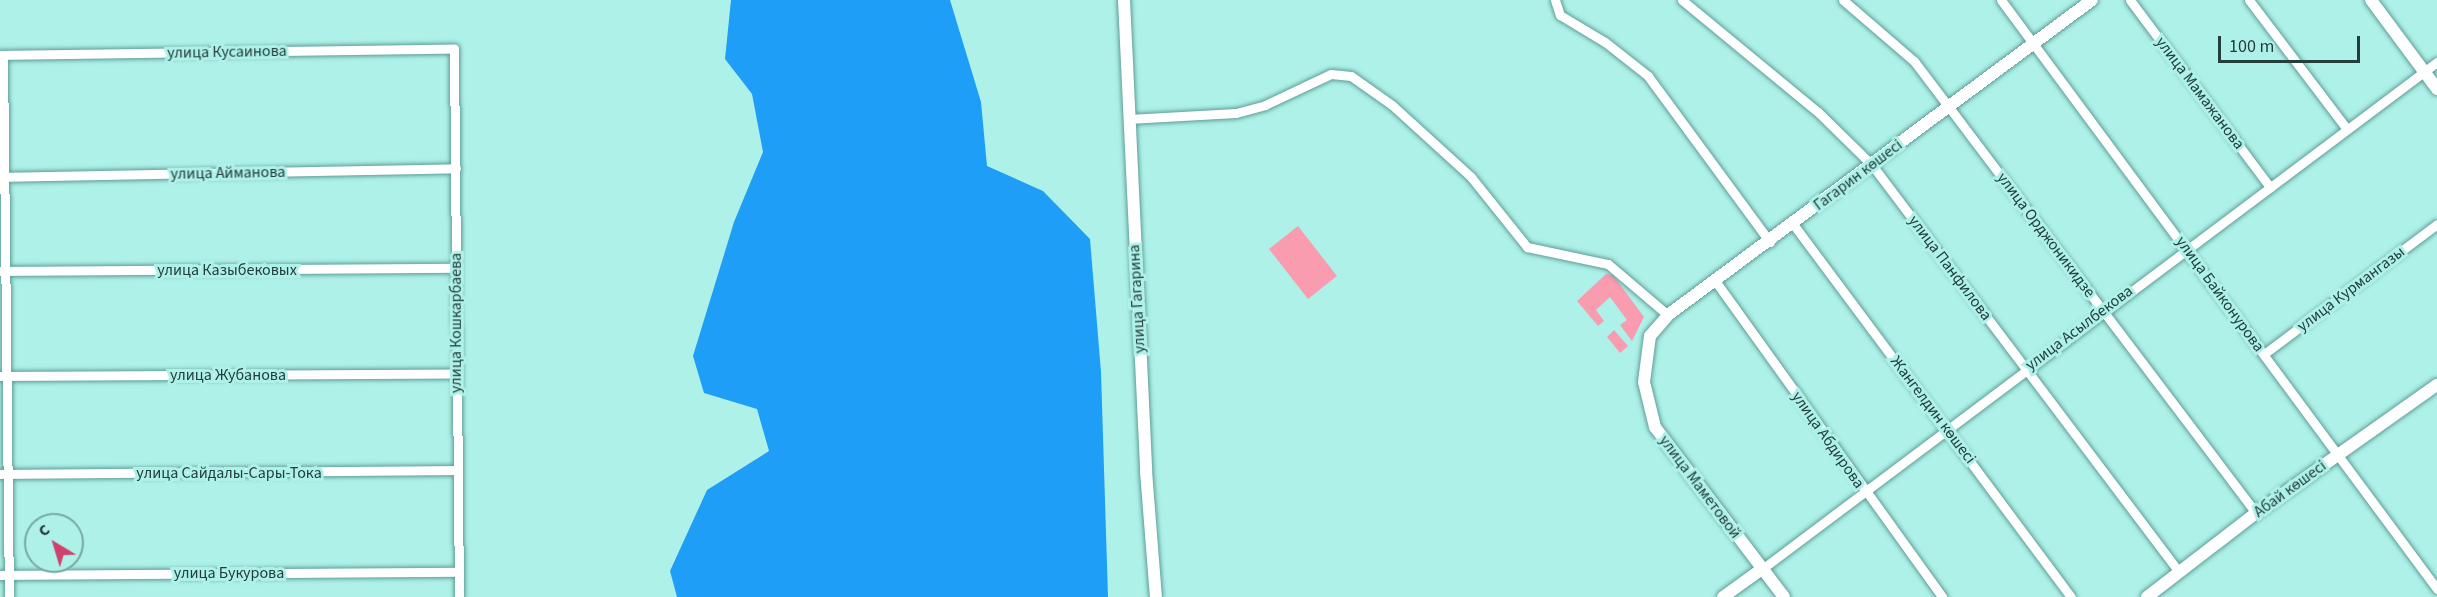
<!DOCTYPE html>
<html>
<head>
<meta charset="utf-8">
<style>
	body { margin:0 }
	#map { position:relative; width:2437px; height:597px; overflow:hidden; background:#aef1e8; font-family:"Source Sans 3",sans-serif }
	div>[style] { position:absolute }
	.green>* { inset:0; background:#f99caf }
	.water>* { inset:0; background:#1e9ef7 }
	.roads { filter:drop-shadow(0 0 2px #5e9e97) drop-shadow(0 0 2px #5e9e97) }
	.street>* { height:9px; margin:-4.5px; padding:0 4.5px; transform-origin:4.5px; border-radius:4.5px; background:#fff }
	.secondary>* { height:12px; margin:-6px; padding:0 6px; transform-origin:6px; border-radius:6px; background:#fff }
	span { translate:-50% -50%; white-space:nowrap; text-align:center; line-height:1.15; -webkit-text-stroke:6px #aef1e8; paint-order:stroke }
	.street-label { font-size:16px; color:#233e3b }
	.north { position:absolute; left:24px; top:513px; width:60px; height:60px; box-sizing:border-box; background:#aef1e8; border:2px solid #76a9a3; border-radius:50%; rotate:322deg; font-size:16px; font-weight:700; line-height:24px; text-align:center; color:#233e3b }
	.north::after { content:''; display:block; margin:auto; width:21px; height:27px; background:#d0426d; clip-path:polygon(50% 0,100% 100%,50% 72%,0 100%) }
	.scale { position:absolute; left:2218px; top:36px; width:142px; height:27px; box-sizing:border-box; border:3px solid #233e3b; border-top:0; padding-left:8px; font-size:18px; line-height:21px; white-space:nowrap; color:#233e3b; -webkit-text-stroke:4px #aef1e8; paint-order:stroke }
</style>
</head>
<body>
<div id="map">
	<div class="green">
		<div style="clip-path:polygon(1298px 226px,1337px 276px,1308px 299px,1269px 249px)"></div>
		<div style="clip-path:polygon(1606px 274px,1613px 275px,1644px 317px,1632px 341px,1620px 325px,1627px 320px,1610px 297px,1596px 310px,1604px 321px,1598px 326px,1577px 301px)"></div>
		<div style="clip-path:polygon(1614px 330px,1628px 346px,1620px 353px,1607px 337px)"></div>
	</div>
	<div class="water">
		<div style="clip-path:polygon(731px 0,950px 0,981px 102px,987px 166px,1043px 191px,1090px 239px,1101px 372px,1108px 597px,677px 597px,670px 571px,707px 490px,769px 451px,757px 409px,704px 393px,693px 356px,734px 222px,763px 152px,752px 94px,725px 59px)"></div>
	</div>
	<div class="roads">
		<div class="street">
			<div style="left:1555px;top:0;width:16px;rotate:72deg"></div>
			<div style="left:1560px;top:15px;width:52px;rotate:31deg"></div>
			<div style="left:1605px;top:42px;width:55px;rotate:38.3deg"></div>
			<div style="left:1648px;top:76px;width:206px;rotate:53.7deg"></div>
			<div style="left:1682px;top:0;width:176px;rotate:39.5deg"></div>
			<div style="left:1818px;top:112px;width:76px;rotate:44.5deg"></div>
			<div style="left:1872px;top:165px;width:510px;rotate:52.97deg"></div>
			<div style="left:1843px;top:0;width:94px;rotate:40.7deg"></div>
			<div style="left:1914px;top:61px;width:567px;rotate:52.89deg"></div>
			<div style="left:2001px;top:0;width:733px;rotate:53.49deg"></div>
			<div style="left:2130px;top:0;width:234px;rotate:53.2deg"></div>
			<div style="left:2249px;top:0;width:161px;rotate:52.8deg"></div>
			<div style="left:0;top:55px;width:454px;rotate:-0.8deg"></div>
			<div style="left:454px;top:49px;width:548px;rotate:89.48deg"></div>
			<div style="left:3px;top:55px;width:542px;rotate:89.37deg"></div>
			<div style="left:1128px;top:119px;width:108px;rotate:-3.2deg"></div>
			<div style="left:1236px;top:113px;width:30px;rotate:-15deg"></div>
			<div style="left:1265px;top:105px;width:73px;rotate:-25.2deg"></div>
			<div style="left:1331px;top:74px;width:20px;rotate:6deg"></div>
			<div style="left:1351px;top:76px;width:50px;rotate:35.3deg"></div>
			<div style="left:1392px;top:105px;width:107px;rotate:42.3deg"></div>
			<div style="left:1471px;top:177px;width:90px;rotate:51.3deg"></div>
			<div style="left:1527px;top:247px;width:83px;rotate:11.9deg"></div>
			<div style="left:1608px;top:264px;width:79px;rotate:40.4deg"></div>
			<div style="left:0;top:177px;width:456px;rotate:-1.1deg"></div>
			<div style="left:1793px;top:224px;width:465px;rotate:53.3deg"></div>
			<div style="left:0;top:271px;width:455px;rotate:-0.4deg"></div>
			<div style="left:1716px;top:282px;width:388px;rotate:54.3deg"></div>
			<div style="left:2264px;top:354px;width:216px;rotate:-36.9deg"></div>
			<div style="left:0;top:376px;width:456px;rotate:-0.3deg"></div>
			<div style="left:0;top:474px;width:457px;rotate:-0.5deg"></div>
			<div style="left:1762px;top:569px;width:844px;rotate:-36.91deg"></div>
			<div style="left:0;top:575px;width:458px;rotate:-0.4deg"></div>
		</div>
		<div class="secondary">
			<div style="left:1124px;top:0;width:472px;rotate:87.3deg"></div>
			<div style="left:1146px;top:471px;width:126px;rotate:85.5deg"></div>
			<div style="left:2371px;top:0;width:111px;rotate:53.4deg"></div>
			<div style="left:1723px;top:597px;width:48px;rotate:-35.7deg"></div>
			<div style="left:1784px;top:597px;width:213px;rotate:-127.2deg"></div>
			<div style="left:1655px;top:427px;width:46px;rotate:-103.7deg"></div>
			<div style="left:1644px;top:382px;width:46px;rotate:-82.6deg"></div>
			<div style="left:1650px;top:336px;width:28px;rotate:-49deg"></div>
			<div style="left:1668px;top:315px;width:528px;rotate:-36.61deg"></div>
			<div style="left:2147px;top:597px;width:138px;rotate:-37.6deg"></div>
			<div style="left:2256px;top:513px;width:222px;rotate:-35.3deg"></div>
		</div>
	</div>
	<div class="street-label">
		<span style="left:227px;top:52px;rotate:-1deg">улица Кусаинова</span>
		<span style="left:2200px;top:93px;rotate:53deg">улица Мамажанова</span>
		<span style="left:228px;top:173px;rotate:-1deg">улица Айманова</span>
		<span style="left:1858px;top:175px;rotate:-37deg">Гагарин көшесі</span>
		<span style="left:2046px;top:235px;rotate:53deg">улица Орджоникидзе</span>
		<span style="left:1950px;top:268px;rotate:53deg">улица Панфилова</span>
		<span style="left:227px;top:270px">улица Казыбековых</span>
		<span style="left:2351px;top:289px;rotate:-37deg">улица Курмангазы</span>
		<span style="left:2220px;top:294px;rotate:54deg">улица Байконурова</span>
		<span style="left:1137px;top:299px;rotate:-93deg">улица Гагарина</span>
		<span style="left:456px;top:323px;rotate:-90deg">улица Кошкарбаева</span>
		<span style="left:2079px;top:328px;rotate:-37deg">улица Асылбекова</span>
		<span style="left:228px;top:375px">улица Жубанова</span>
		<span style="left:1933px;top:410px;rotate:53deg">Жангелдин көшесі</span>
		<span style="left:1828px;top:440px;rotate:55deg">улица Абдирова</span>
		<span style="left:229px;top:473px">улица Сайдалы-Сары-Тока</span>
		<span style="left:1700px;top:487px;rotate:53deg">улица Маметовой</span>
		<span style="left:2290px;top:489px;rotate:-36deg">Абай көшесі</span>
		<span style="left:229px;top:573px">улица Букурова</span>
	</div>
	<div class="north">С</div>
	<div class="scale">100 m</div>
</div>
</body>
</html>
